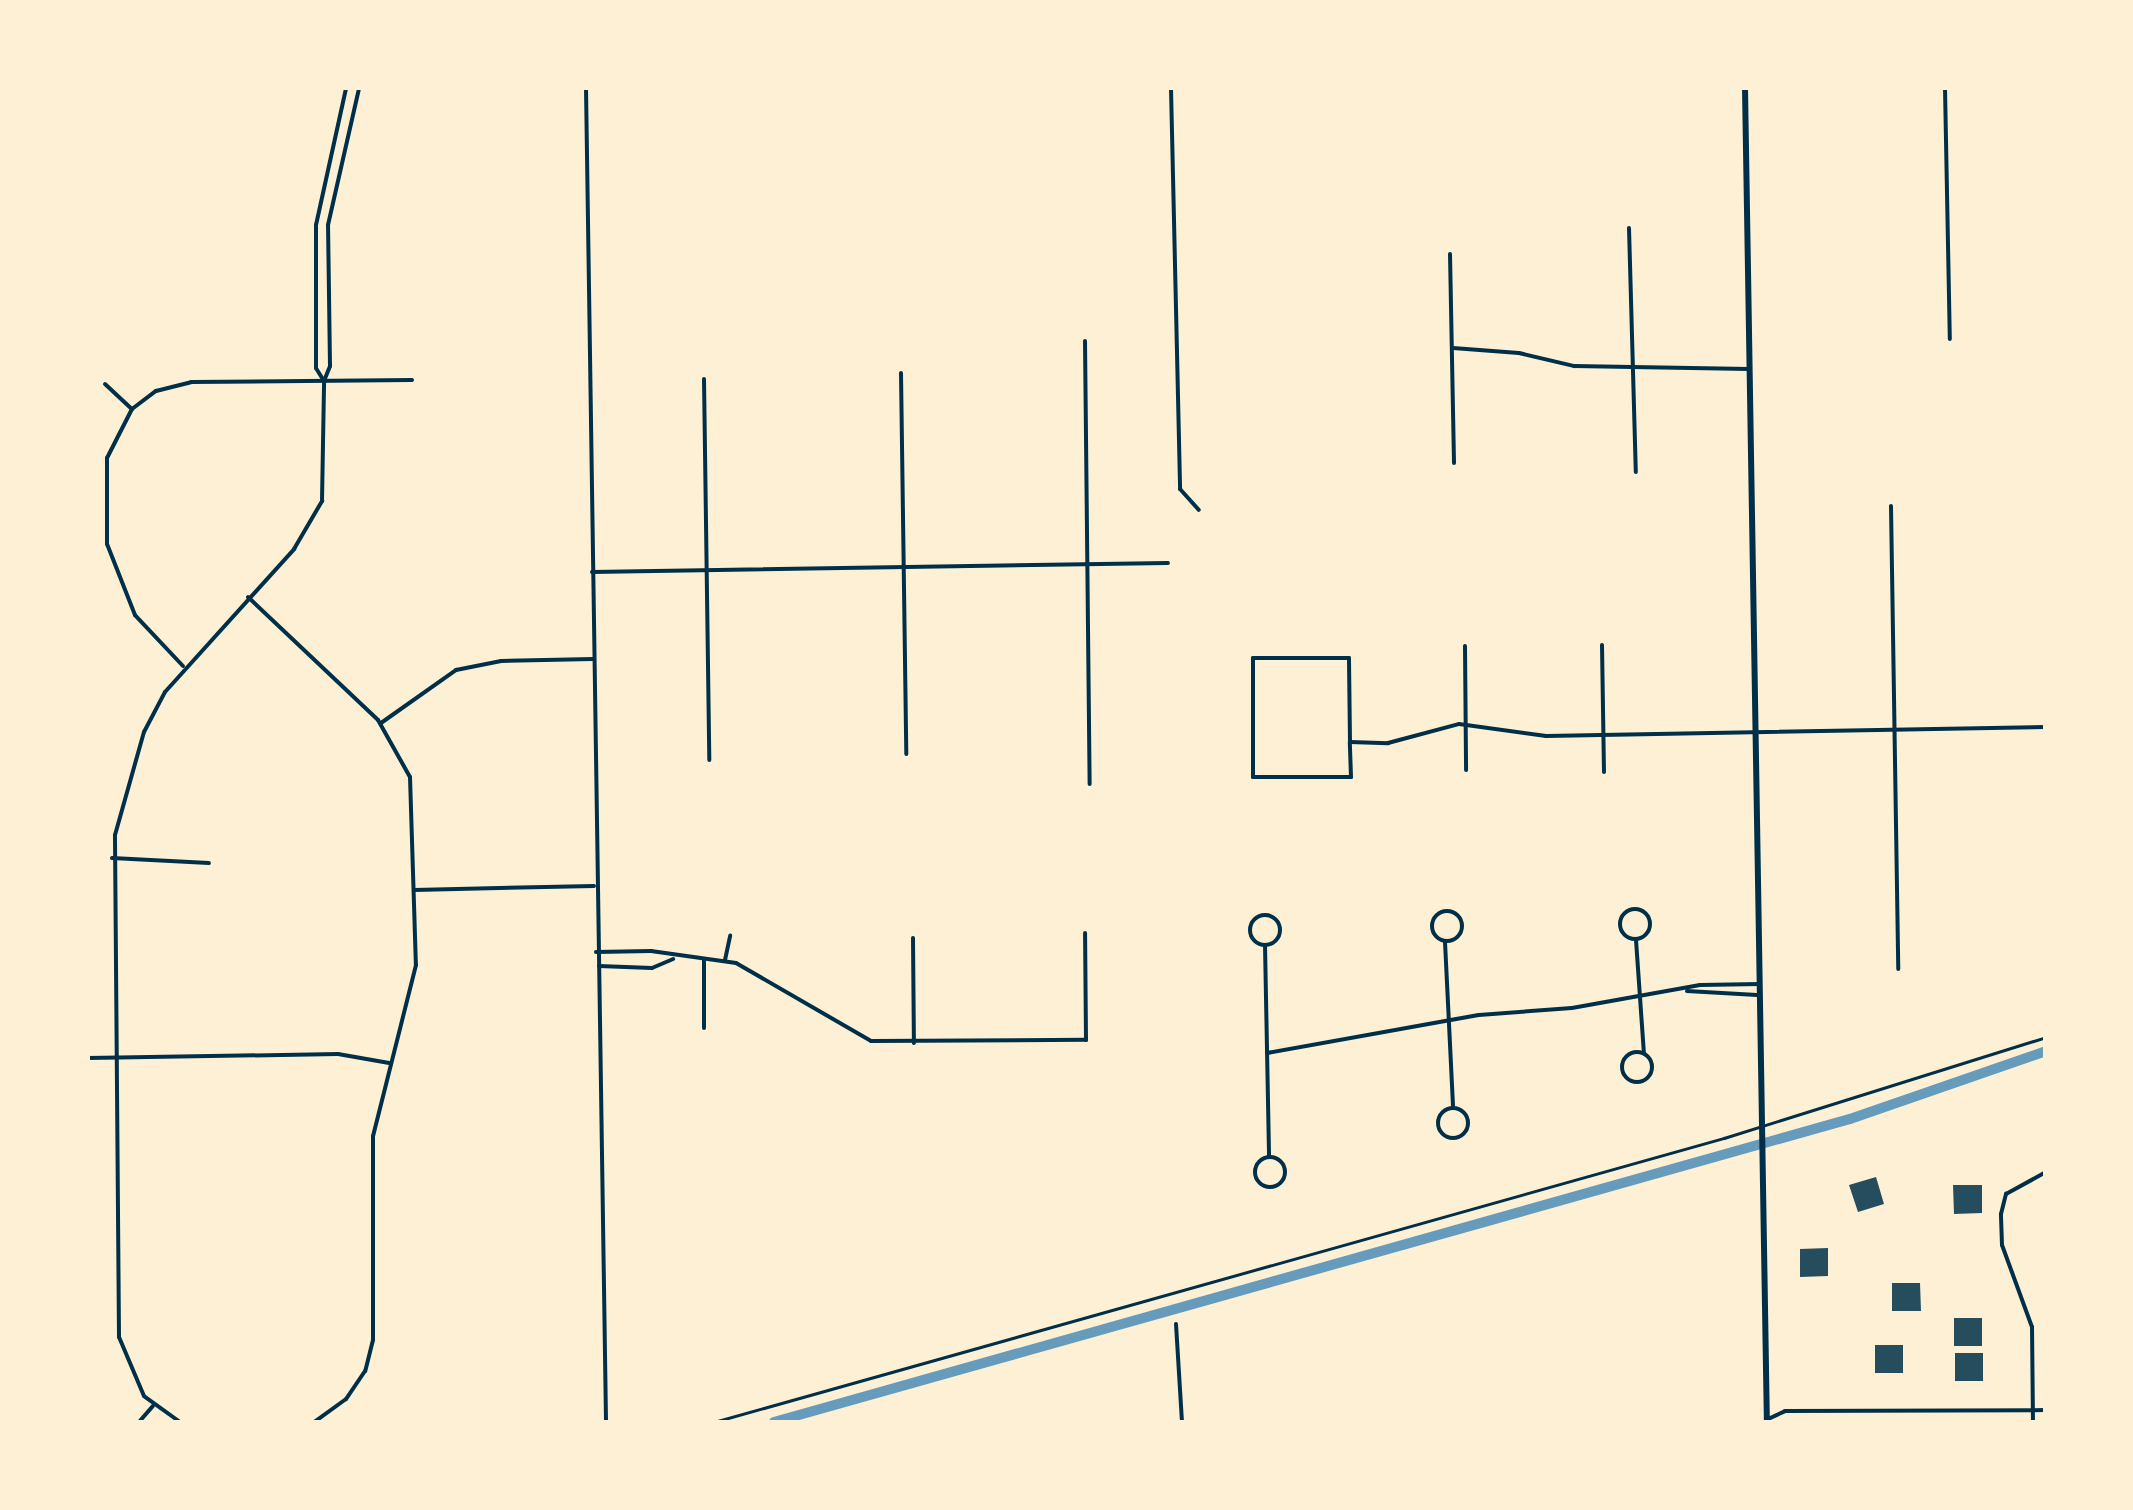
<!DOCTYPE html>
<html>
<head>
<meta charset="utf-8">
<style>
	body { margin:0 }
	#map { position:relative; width:2133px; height:1510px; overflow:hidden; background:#fdf0d5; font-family:Raleway,sans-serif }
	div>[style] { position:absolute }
	.canal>* { height:10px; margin:-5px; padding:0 5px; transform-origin:5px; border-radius:5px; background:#669bbc }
	.building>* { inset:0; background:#264d5e }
	.service>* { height:2.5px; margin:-1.25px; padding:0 1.25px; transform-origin:1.25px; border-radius:1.25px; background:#003049 }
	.minor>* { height:4px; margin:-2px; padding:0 2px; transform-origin:2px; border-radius:2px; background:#003049 }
	.minor>.ring { margin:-2px; padding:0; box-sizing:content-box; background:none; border:4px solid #003049; border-radius:50% }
	.secondary>* { height:6px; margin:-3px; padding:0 3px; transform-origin:3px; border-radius:3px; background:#003049 }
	span { translate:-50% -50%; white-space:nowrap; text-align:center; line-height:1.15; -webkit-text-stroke:8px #fdf0d5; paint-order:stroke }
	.frame { position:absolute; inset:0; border:90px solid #fdf0d5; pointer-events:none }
</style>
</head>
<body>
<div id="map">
	<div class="canal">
		<div style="left:774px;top:1422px;width:1118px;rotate:-15.73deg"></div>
		<div style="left:1850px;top:1119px;width:207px;rotate:-19.1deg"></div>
	</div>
	<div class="building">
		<div style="clip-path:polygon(1876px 1177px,1884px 1204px,1858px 1212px,1849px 1185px)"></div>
		<div style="clip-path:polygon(1953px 1185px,1982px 1185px,1982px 1213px,1954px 1214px)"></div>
		<div style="clip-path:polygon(1828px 1248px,1828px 1276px,1800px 1277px,1800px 1249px)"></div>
		<div style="clip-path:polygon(1892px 1283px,1920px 1283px,1921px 1311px,1892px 1311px)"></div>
		<div style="clip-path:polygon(1954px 1318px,1982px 1318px,1982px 1346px,1954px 1346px)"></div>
		<div style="clip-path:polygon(1875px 1345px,1903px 1345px,1903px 1373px,1875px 1373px)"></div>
		<div style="clip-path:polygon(1955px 1353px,1983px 1353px,1983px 1381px,1955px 1381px)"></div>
	</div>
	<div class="service">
		<div style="left:714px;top:1422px;width:1049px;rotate:-15.71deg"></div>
		<div style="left:1724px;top:1138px;width:337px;rotate:-17.4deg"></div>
	</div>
	<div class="minor">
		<div style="left:586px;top:88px;width:1334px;rotate:89.14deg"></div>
		<div style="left:1171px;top:88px;width:401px;rotate:88.7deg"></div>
		<div style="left:1180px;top:489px;width:28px;rotate:48deg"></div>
		<div style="left:1945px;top:88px;width:251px;rotate:88.9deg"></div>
		<div style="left:1629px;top:228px;width:244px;rotate:88.4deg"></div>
		<div style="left:1450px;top:254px;width:209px;rotate:88.9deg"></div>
		<div style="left:1085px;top:341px;width:443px;rotate:89.4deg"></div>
		<div style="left:1453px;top:348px;width:66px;rotate:4.3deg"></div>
		<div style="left:1519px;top:353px;width:57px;rotate:13.3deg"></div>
		<div style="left:1574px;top:366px;width:175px;rotate:1deg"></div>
		<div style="left:901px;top:373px;width:381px;rotate:89.2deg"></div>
		<div style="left:704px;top:379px;width:381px;rotate:89.2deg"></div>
		<div style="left:324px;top:381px;width:15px;rotate:-122deg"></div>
		<div style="left:316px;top:368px;width:143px;rotate:-90deg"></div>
		<div style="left:316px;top:225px;width:140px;rotate:-77.6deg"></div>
		<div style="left:105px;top:384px;width:37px;rotate:43deg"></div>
		<div style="left:1891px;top:506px;width:463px;rotate:89.1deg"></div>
		<div style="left:592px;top:572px;width:576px;rotate:-0.9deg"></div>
		<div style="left:248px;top:597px;width:179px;rotate:43.4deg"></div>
		<div style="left:378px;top:720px;width:65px;rotate:60.7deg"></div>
		<div style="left:410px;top:777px;width:188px;rotate:88.2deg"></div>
		<div style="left:416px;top:965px;width:176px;rotate:104.1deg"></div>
		<div style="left:373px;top:1136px;width:204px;rotate:90deg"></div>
		<div style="left:373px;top:1340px;width:32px;rotate:104deg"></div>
		<div style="left:365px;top:1371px;width:34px;rotate:124deg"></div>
		<div style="left:346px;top:1399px;width:39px;rotate:144deg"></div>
		<div style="left:1602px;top:645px;width:127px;rotate:89.1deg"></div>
		<div style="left:1465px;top:646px;width:124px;rotate:89.5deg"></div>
		<div style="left:183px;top:666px;width:70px;rotate:-133.3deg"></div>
		<div style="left:135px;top:615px;width:76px;rotate:-111.5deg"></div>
		<div style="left:107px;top:544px;width:86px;rotate:-90deg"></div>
		<div style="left:107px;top:458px;width:55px;rotate:-63deg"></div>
		<div style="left:132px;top:409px;width:30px;rotate:-37deg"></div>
		<div style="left:156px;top:391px;width:36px;rotate:-14deg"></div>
		<div style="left:191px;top:382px;width:221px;rotate:-0.5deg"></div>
		<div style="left:381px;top:723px;width:92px;rotate:-35.2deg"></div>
		<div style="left:456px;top:670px;width:46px;rotate:-11.3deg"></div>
		<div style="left:501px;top:661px;width:92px;rotate:-1.2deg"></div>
		<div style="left:1350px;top:742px;width:84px;rotate:-90.7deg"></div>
		<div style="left:1349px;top:658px;width:96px;rotate:180deg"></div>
		<div style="left:1253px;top:658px;width:119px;rotate:90deg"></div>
		<div style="left:1253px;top:777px;width:98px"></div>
		<div style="left:1351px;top:777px;width:35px;rotate:-92deg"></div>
		<div style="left:1350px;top:742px;width:38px;rotate:2deg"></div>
		<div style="left:1388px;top:743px;width:73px;rotate:-15deg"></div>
		<div style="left:1459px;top:724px;width:88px;rotate:7.9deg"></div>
		<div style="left:1546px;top:736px;width:500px;rotate:-1.03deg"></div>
		<div style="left:112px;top:858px;width:97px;rotate:3deg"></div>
		<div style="left:414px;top:890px;width:180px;rotate:-1.3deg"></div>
		<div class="ring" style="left:1620px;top:909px;width:26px;height:26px"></div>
		<div class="ring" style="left:1432px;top:911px;width:26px;height:26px"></div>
		<div class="ring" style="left:1250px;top:915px;width:26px;height:26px"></div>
		<div style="left:913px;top:938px;width:105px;rotate:89.5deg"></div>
		<div style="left:1636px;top:940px;width:113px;rotate:86deg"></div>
		<div style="left:1445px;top:942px;width:166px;rotate:87.2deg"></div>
		<div style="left:1265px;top:945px;width:212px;rotate:88.9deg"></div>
		<div style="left:596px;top:952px;width:55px;rotate:-1deg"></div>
		<div style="left:651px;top:951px;width:86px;rotate:8deg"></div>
		<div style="left:736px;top:963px;width:156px;rotate:30deg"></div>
		<div style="left:871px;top:1041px;width:215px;rotate:-0.3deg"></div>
		<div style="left:1086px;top:1040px;width:107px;rotate:-90.5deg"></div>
		<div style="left:704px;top:959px;width:69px;rotate:90deg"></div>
		<div style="left:725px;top:960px;width:25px;rotate:-78deg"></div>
		<div style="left:599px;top:966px;width:53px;rotate:2.2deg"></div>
		<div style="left:652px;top:968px;width:23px;rotate:-23deg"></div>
		<div style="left:1687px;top:991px;width:70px;rotate:3.3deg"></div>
		<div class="ring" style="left:1622px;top:1052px;width:26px;height:26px"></div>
		<div style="left:1267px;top:1053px;width:215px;rotate:-10.2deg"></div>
		<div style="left:1479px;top:1015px;width:93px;rotate:-4.3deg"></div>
		<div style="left:1572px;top:1008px;width:130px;rotate:-10.2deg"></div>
		<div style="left:1700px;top:985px;width:60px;rotate:-1deg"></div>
		<div style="left:88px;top:1058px;width:250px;rotate:-0.9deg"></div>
		<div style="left:338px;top:1054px;width:52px;rotate:10deg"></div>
		<div class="ring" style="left:1438px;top:1108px;width:26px;height:26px"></div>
		<div class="ring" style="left:1255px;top:1157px;width:26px;height:26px"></div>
		<div style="left:1176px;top:1324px;width:98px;rotate:86.5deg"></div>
		<div style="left:1766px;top:1420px;width:21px;rotate:-25deg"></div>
		<div style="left:1785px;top:1411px;width:261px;rotate:-0.2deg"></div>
		<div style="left:139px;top:1422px;width:21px;rotate:-49deg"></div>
		<div style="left:180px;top:1422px;width:44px;rotate:-144.2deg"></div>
		<div style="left:144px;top:1396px;width:64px;rotate:-113deg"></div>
		<div style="left:119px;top:1337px;width:502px;rotate:-90.46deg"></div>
		<div style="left:115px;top:835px;width:107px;rotate:-74.3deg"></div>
		<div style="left:144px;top:732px;width:45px;rotate:-62.3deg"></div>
		<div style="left:165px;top:692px;width:193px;rotate:-47.9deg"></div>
		<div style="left:294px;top:549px;width:56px;rotate:-59.7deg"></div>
		<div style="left:322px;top:501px;width:120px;rotate:-89deg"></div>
		<div style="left:324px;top:381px;width:16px;rotate:-68deg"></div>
		<div style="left:330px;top:366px;width:141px;rotate:-90.8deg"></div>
		<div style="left:328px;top:225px;width:140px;rotate:-77.2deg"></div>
		<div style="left:2033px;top:1422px;width:95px;rotate:-90.6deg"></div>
		<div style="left:2032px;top:1327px;width:87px;rotate:-110.1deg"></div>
		<div style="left:2002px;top:1245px;width:31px;rotate:-92deg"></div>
		<div style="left:2001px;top:1214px;width:21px;rotate:-76deg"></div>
		<div style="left:2006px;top:1194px;width:46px;rotate:-28.8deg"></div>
	</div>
	<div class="secondary">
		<div style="left:1745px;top:88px;width:1334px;rotate:89.06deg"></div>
	</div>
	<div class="frame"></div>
</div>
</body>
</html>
